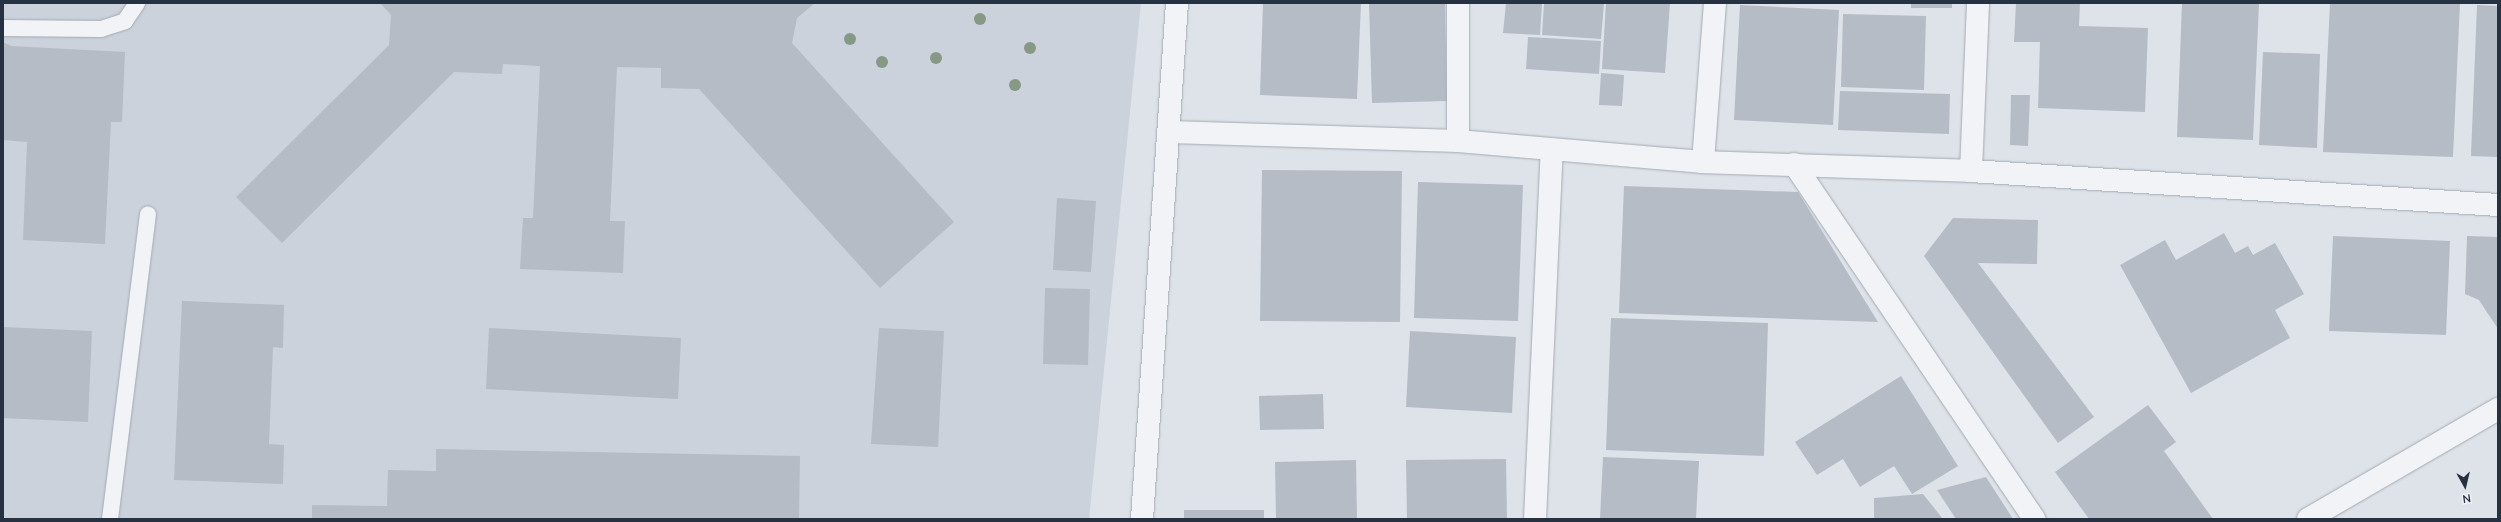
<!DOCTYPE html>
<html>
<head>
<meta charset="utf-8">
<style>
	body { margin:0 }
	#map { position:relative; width:2501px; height:522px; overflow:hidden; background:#dee3e9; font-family:"Nunito Sans",sans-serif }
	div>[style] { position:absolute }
	.built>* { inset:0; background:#ccd2db }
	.building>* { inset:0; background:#b5bcc6 }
	.roads { filter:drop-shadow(0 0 1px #a3aab3) drop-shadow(0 0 1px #a3aab3) }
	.lane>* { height:16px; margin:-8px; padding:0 8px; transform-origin:8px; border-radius:8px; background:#f1f3f7 }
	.street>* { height:22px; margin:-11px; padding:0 11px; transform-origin:11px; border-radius:11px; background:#f1f3f7 }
	.trees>* { width:12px; height:12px; margin:-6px; border-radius:50%; background:#859985 }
	span { translate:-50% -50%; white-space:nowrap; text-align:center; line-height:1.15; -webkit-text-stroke:3.5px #eef2f6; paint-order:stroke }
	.frame { position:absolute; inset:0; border:4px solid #263141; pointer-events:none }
	.north { position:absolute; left:2445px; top:466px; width:40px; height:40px; -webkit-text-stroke:3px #eef2f6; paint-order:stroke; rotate:172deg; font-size:11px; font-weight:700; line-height:16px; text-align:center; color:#263141 }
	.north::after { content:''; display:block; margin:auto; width:14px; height:18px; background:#263141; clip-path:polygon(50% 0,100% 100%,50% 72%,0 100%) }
</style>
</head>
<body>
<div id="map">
	<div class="built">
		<div style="clip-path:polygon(3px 3px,1141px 3px,1089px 519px,3px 519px)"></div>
	</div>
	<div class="building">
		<div style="clip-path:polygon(380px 3px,815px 3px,797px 18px,792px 43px,954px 222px,880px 288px,699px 89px,661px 88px,661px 68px,617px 67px,610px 221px,625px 221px,623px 273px,520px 269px,523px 218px,533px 218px,540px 66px,503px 64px,502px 74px,454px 72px,282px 243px,236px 197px,389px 45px,391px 15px)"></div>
		<div style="clip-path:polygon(1263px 3px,1361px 3px,1357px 99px,1260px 95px)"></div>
		<div style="clip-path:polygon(1369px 3px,1445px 3px,1447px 101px,1372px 103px)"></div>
		<div style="clip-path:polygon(1506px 3px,1542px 3px,1540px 35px,1503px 33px)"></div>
		<div style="clip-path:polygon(1544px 3px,1604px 3px,1601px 39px,1542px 35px)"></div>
		<div style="clip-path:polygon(1606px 3px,1670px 3px,1665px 73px,1602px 69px)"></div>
		<div style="clip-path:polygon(1911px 3px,1952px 3px,1952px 8px,1911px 8px)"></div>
		<div style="clip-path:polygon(2016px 3px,2080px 3px,2079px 26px,2148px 28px,2145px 112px,2038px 108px,2040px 42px,2014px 42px)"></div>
		<div style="clip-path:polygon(2182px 3px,2259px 3px,2253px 140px,2177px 137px)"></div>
		<div style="clip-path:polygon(2330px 3px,2460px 3px,2453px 157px,2323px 152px)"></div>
		<div style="clip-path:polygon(1740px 5px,1839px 10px,1833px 125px,1734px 120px)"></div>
		<div style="clip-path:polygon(2477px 5px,2498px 6px,2498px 157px,2471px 156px)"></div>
		<div style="clip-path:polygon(1843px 14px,1926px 16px,1924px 90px,1841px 87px)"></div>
		<div style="clip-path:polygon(1528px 37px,1601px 41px,1599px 74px,1526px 69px)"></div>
		<div style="clip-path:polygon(3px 42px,11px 46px,125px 52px,122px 122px,111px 122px,105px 244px,23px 240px,27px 142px,3px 140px)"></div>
		<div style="clip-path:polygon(2263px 52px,2320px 54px,2317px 148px,2259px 145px)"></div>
		<div style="clip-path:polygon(1601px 73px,1624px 75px,1622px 106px,1599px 105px)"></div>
		<div style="clip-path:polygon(1840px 91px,1950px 94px,1949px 134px,1838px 130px)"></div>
		<div style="clip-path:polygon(2011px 95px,2030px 95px,2028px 146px,2010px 145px)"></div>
		<div style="clip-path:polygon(1262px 170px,1402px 171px,1400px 322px,1260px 321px)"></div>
		<div style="clip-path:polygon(1418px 182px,1523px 185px,1518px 321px,1414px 318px)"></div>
		<div style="clip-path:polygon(1624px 186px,1798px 192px,1878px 322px,1619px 313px)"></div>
		<div style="clip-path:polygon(1057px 198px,1096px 201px,1091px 272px,1053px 270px)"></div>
		<div style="clip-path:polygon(1953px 218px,2038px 220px,2037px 264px,1978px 263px,2094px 417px,2058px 443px,1924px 256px)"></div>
		<div style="clip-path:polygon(2224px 233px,2235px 253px,2248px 246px,2253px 255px,2275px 243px,2304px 294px,2275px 310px,2290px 338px,2191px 393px,2120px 265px,2165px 240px,2176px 260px)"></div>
		<div style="clip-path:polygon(2333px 236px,2450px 241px,2446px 335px,2329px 331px)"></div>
		<div style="clip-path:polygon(2467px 236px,2498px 237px,2498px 329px,2479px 300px,2465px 294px)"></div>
		<div style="clip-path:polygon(1045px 288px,1090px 289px,1088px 365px,1043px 364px)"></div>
		<div style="clip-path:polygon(182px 301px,284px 305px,283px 348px,273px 347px,269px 444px,284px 445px,283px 484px,174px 480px)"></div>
		<div style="clip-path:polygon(1611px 318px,1768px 323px,1764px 456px,1606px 450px)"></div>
		<div style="clip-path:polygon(3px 327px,92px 331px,88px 422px,3px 418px)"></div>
		<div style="clip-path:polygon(489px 328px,681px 338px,678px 399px,486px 389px)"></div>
		<div style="clip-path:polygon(879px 328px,944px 331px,938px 447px,871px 444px)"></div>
		<div style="clip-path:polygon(1410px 331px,1516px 337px,1512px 413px,1406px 407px)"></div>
		<div style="clip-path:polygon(1901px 376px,1958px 466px,1912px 494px,1894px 466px,1860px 487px,1843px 459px,1817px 475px,1795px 442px)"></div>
		<div style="clip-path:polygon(1323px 394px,1324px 429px,1260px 430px,1259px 396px)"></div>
		<div style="clip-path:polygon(2148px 405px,2176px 442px,2164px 451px,2213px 519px,2089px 519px,2055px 472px)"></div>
		<div style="clip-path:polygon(436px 449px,800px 456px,799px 519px,312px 519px,312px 505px,387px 506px,388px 470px,436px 471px)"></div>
		<div style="clip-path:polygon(1603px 457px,1699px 461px,1696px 519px,1600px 519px)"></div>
		<div style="clip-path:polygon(1506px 459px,1507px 519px,1407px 519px,1406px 460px)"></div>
		<div style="clip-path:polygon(1356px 460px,1357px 519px,1276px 519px,1275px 462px)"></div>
		<div style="clip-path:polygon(1986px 477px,2013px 519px,1956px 519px,1937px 490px)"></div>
		<div style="clip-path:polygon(1923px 494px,1943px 519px,1874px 519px,1874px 498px)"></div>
		<div style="clip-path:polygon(1184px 510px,1264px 510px,1264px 519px,1184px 519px)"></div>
	</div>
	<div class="roads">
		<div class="lane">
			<div style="left:3px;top:28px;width:98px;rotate:0.6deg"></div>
			<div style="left:101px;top:29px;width:25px;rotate:-18deg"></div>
			<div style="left:125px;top:21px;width:22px;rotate:-56deg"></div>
			<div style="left:110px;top:519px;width:307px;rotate:-82.9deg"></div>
		</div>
		<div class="street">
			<div style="left:1458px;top:3px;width:138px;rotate:90deg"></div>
			<div style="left:1170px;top:132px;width:288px;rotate:1.8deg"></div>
			<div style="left:1458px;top:141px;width:246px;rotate:4.9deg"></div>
			<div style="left:1703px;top:162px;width:268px;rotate:1.9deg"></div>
			<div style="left:1971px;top:171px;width:528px;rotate:3.69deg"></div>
			<div style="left:1703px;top:162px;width:159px;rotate:-85.7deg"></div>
			<div style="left:1794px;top:164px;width:429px;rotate:55.9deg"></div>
			<div style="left:1971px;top:171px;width:168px;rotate:-87.6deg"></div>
			<div style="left:1142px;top:519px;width:517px;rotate:-86.12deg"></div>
			<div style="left:1535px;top:519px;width:370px;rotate:-87.4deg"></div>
			<div style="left:2308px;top:519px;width:220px;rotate:-30.1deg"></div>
		</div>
	</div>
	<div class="trees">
		<div style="left:980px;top:19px"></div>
		<div style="left:850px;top:39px"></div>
		<div style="left:1030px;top:48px"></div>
		<div style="left:936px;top:58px"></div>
		<div style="left:882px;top:62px"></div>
		<div style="left:1015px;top:85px"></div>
	</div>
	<div class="frame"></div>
	<div class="north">N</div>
</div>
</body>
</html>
